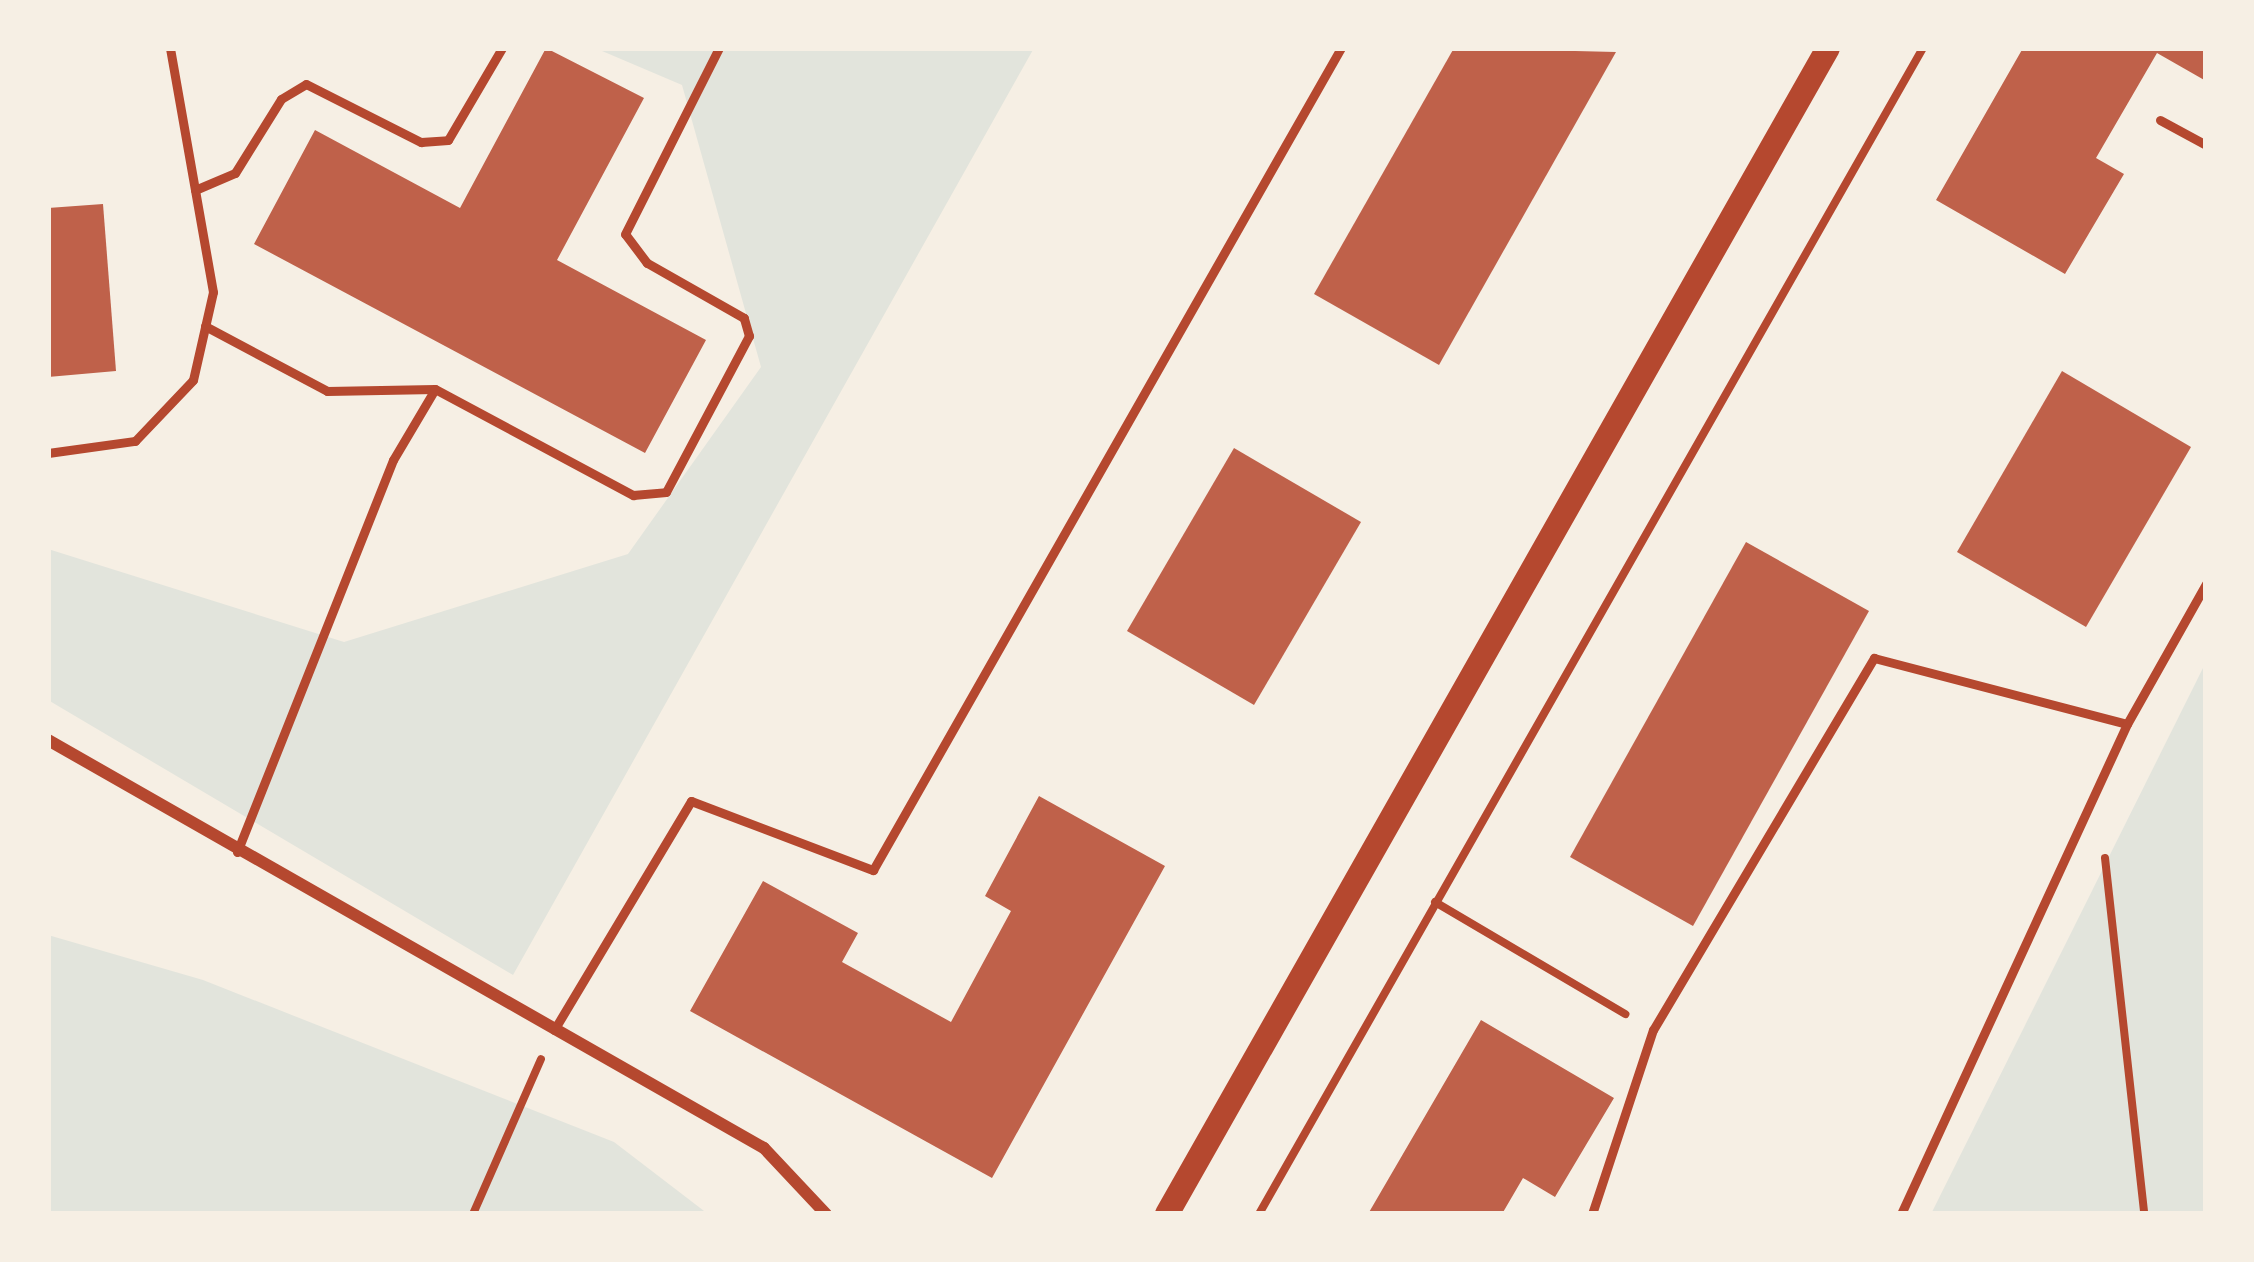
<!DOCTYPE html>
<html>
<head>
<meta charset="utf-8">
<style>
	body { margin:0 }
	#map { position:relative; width:2254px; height:1262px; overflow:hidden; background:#f6efe4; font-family:Roboto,sans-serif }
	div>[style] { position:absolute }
	.green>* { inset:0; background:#e2e4dc }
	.building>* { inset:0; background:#bf614a }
	.path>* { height:8px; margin:-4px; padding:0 4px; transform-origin:4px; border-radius:4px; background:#b5482f }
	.service>* { height:9px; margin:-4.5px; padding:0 4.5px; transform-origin:4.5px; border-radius:4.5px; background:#b5482f }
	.minor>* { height:12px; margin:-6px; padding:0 6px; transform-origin:6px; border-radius:6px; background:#b5482f }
	.secondary>* { height:24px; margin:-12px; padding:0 12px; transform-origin:12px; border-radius:12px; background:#b5482f }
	span { translate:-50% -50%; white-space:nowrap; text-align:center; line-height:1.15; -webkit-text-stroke:9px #f6efe4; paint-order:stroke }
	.frame { position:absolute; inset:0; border:51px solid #f6efe4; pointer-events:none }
</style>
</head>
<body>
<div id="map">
	<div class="green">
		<div style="clip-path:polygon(595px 48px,1034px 48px,513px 975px,48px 700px,48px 549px,344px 642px,628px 554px,761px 367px,682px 85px)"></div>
		<div style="clip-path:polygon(2206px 662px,2206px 1214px,1931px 1214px)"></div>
		<div style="clip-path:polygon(48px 935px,203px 980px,614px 1142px,708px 1214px,48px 1214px)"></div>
	</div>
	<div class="building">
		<div style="clip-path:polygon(546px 48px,644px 98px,557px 260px,706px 340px,645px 453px,254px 244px,315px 130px,460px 208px)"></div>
		<div style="clip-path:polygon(1454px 48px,1616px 52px,1439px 365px,1314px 294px)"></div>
		<div style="clip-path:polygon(2023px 48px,2206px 48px,2206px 81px,2157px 53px,2096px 158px,2124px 174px,2065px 274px,1936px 200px)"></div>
		<div style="clip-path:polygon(103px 204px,116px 371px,48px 377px,48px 208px)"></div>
		<div style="clip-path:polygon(2062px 371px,2191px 447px,2086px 627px,1957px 552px)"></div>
		<div style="clip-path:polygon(1234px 448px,1361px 522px,1254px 705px,1127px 631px)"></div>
		<div style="clip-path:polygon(1746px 542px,1869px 611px,1693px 926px,1570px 857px)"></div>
		<div style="clip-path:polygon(1039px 796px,1165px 866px,992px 1178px,690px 1011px,763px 881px,858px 933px,842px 962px,951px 1022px,1011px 911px,985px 896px)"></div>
		<div style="clip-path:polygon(1481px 1020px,1614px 1098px,1555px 1197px,1523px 1178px,1502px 1214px,1368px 1214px)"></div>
	</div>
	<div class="path">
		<div style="left:2105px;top:858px;width:358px;rotate:83.7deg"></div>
		<div style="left:1435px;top:902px;width:221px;rotate:30.5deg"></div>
		<div style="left:473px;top:1214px;width:169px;rotate:-66.3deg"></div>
		<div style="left:1259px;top:1214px;width:1342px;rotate:-60.34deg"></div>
	</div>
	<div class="service">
		<div style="left:2160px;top:120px;width:52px;rotate:28.5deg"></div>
		<div style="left:195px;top:190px;width:43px;rotate:-23deg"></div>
		<div style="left:235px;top:173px;width:87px;rotate:-58.1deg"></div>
		<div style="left:281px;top:99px;width:29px;rotate:-31deg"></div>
		<div style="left:306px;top:84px;width:129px;rotate:26.8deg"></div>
		<div style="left:421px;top:142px;width:27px;rotate:-4deg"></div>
		<div style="left:448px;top:140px;width:107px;rotate:-59.6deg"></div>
		<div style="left:205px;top:326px;width:138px;rotate:28deg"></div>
		<div style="left:327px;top:391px;width:108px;rotate:-1.1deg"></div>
		<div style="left:435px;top:389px;width:225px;rotate:28.2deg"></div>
		<div style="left:633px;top:495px;width:33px;rotate:-5deg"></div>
		<div style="left:666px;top:492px;width:177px;rotate:-62deg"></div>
		<div style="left:749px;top:336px;width:19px;rotate:-106deg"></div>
		<div style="left:744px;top:318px;width:112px;rotate:-150.4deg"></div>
		<div style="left:647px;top:263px;width:36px;rotate:-127deg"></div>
		<div style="left:625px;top:234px;width:208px;rotate:-63.2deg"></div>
		<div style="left:48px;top:453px;width:88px;rotate:-7.9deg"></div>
		<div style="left:135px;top:441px;width:84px;rotate:-46.4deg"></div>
		<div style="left:193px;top:380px;width:90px;rotate:-77.2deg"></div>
		<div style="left:213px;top:292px;width:248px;rotate:-100deg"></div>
		<div style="left:237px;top:852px;width:422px;rotate:-68.3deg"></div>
		<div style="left:393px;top:460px;width:82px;rotate:-59.4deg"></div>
		<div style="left:554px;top:1030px;width:267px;rotate:-59.1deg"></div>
		<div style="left:691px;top:801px;width:195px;rotate:20.8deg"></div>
		<div style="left:873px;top:870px;width:946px;rotate:-60.35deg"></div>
		<div style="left:1592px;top:1214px;width:194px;rotate:-71.7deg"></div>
		<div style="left:1653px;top:1030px;width:433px;rotate:-59.3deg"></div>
		<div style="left:1874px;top:658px;width:261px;rotate:14.6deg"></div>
		<div style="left:1901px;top:1214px;width:540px;rotate:-65.24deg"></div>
		<div style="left:2127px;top:724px;width:161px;rotate:-60.6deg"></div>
	</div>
	<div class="minor">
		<div style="left:48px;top:740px;width:824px;rotate:29.68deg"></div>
		<div style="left:764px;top:1148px;width:91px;rotate:46.8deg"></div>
	</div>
	<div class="secondary">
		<div style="left:1167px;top:1214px;width:1340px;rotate:-60.45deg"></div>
	</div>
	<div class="frame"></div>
</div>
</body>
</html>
